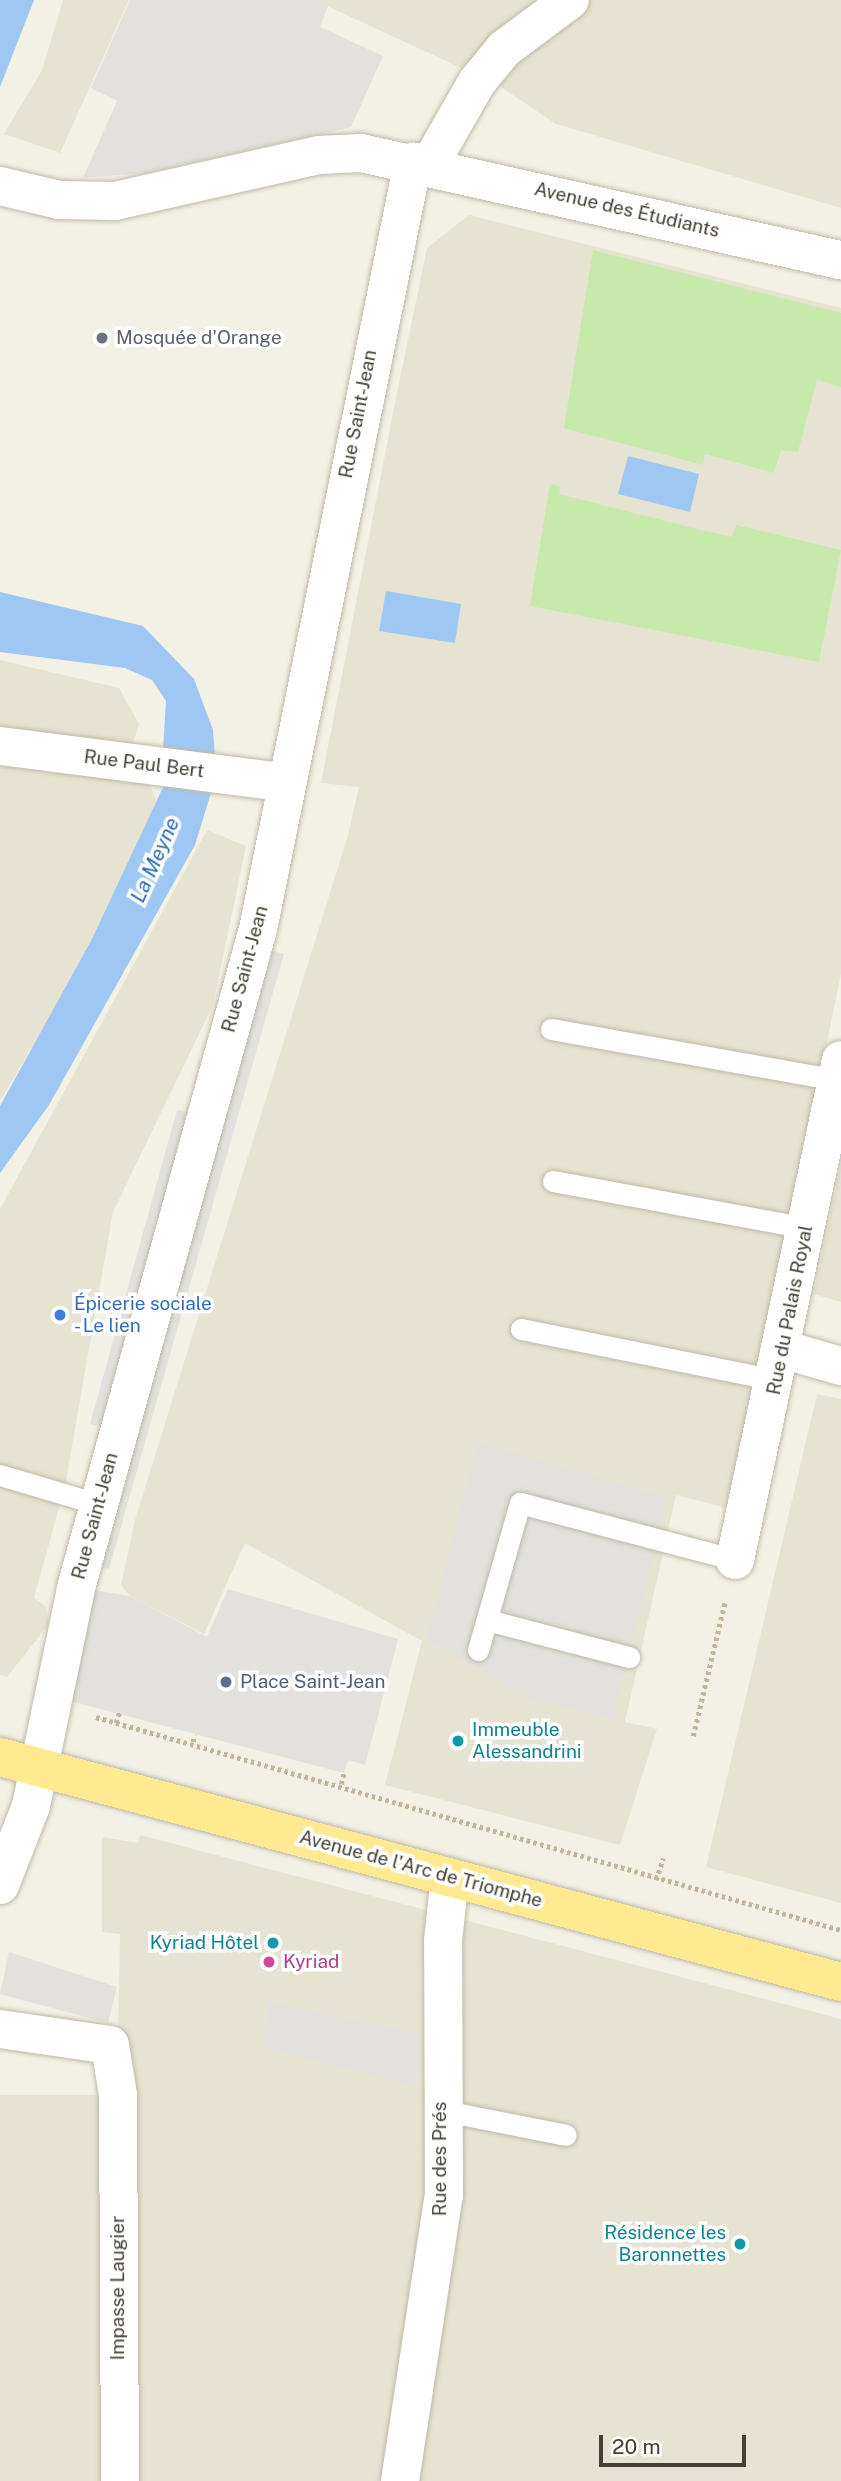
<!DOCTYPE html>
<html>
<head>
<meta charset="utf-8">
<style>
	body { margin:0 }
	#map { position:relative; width:841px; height:2481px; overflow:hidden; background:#f3f0e5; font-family:"Public Sans",sans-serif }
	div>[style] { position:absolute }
	.residential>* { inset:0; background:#e7e3d2 }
	.green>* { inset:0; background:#c7e9ab }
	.parking>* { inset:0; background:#e3e1dd }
	.water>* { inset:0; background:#9ec8f3 }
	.path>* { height:4.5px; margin-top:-2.25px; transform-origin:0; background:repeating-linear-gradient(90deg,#c1b698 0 3.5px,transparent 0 7px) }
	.roads { filter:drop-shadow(0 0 2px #bfb9a7) drop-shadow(0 0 2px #bfb9a7) }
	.lane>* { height:21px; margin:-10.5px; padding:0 10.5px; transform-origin:10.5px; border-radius:10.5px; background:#fff }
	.street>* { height:38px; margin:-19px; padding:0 19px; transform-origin:19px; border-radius:19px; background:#fff }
	.primary>* { height:38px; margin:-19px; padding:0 19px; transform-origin:19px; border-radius:19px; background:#ffea92 }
	.dots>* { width:19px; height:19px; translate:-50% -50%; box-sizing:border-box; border:4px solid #fff; border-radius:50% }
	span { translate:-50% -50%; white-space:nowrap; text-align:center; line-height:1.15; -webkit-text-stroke:7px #fff; paint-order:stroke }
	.street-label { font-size:19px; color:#454034 }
	.worship-label { font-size:19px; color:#5b616d }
	.left { translate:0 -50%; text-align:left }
	.shop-label { font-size:19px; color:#366cbe }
	.service-label { font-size:19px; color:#4e5e75 }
	.culture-label { font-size:19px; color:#0d838f }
	.right { translate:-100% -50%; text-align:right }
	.hotel-label { font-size:19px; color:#b23c85 }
	.water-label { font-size:21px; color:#2a6db5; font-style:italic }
	.scale { position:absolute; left:599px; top:2435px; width:147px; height:32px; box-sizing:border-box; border:4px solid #454034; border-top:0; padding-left:9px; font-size:21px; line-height:24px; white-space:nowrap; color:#454034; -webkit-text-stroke:5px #fff; paint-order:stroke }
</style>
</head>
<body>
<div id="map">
	<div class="residential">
		<div style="clip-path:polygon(63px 0,129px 0,60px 153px,4px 134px,42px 70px)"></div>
		<div style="clip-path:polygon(314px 0,841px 0,841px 208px,556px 124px,498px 85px)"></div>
		<div style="clip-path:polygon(469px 215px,841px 308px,841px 974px,731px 1509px,676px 1495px,625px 1722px,657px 1729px,620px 1845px,385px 1785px,422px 1641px,245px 1543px,204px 1634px,130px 1596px,121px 1585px,135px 1520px,348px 835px,359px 787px,321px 783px,397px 393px,427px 248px)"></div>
		<div style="clip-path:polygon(0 660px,119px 688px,139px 724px,133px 743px,156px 800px,111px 914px,0 1101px)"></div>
		<div style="clip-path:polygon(207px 830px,246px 846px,213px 1005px,113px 1212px,65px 1486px,34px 1598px,45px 1606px,49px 1624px,7px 1677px,0 1675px,0 1209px)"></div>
		<div style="clip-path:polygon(841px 1164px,841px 1302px,814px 1294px)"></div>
		<div style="clip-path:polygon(817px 1394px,841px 1399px,841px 1903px,706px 1867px)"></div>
		<div style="clip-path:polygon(140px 1835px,841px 2019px,841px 2481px,0 2481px,0 2095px,117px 2095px,120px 1934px,102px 1932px,102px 1837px,138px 1843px)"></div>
	</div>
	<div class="green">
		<div style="clip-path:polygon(593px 250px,841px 313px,841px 387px,817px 380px,798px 452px,781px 450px,774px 473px,705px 454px,703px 465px,564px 428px)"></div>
		<div style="clip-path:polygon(550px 484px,561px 487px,559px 494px,697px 529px,732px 537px,736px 525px,841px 550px,819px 662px,530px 606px)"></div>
	</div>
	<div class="parking">
		<div style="clip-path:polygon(130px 0,314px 0,328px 6px,320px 27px,383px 56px,351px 127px,146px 173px,83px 178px,117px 101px,91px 88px)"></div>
		<div style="clip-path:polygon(265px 949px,284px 954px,109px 1569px,95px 1565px)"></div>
		<div style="clip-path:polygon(177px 1110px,194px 1114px,105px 1428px,90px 1424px)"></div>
		<div style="clip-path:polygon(478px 1442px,668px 1498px,613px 1718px,534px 1701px,426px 1639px)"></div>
		<div style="clip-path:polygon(87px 1589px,130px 1596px,207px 1637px,228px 1589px,398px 1639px,365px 1765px,348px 1760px,344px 1773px,62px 1699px)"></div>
		<div style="clip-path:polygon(9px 1952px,117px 1987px,108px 2023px,0 1994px)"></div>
		<div style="clip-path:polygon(268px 2002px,419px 2033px,419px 2088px,264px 2047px)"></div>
	</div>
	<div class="water">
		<div style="clip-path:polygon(0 0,34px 0,0 87px)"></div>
		<div style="clip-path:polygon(628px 456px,699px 474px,690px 512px,618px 494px)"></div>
		<div style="clip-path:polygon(386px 591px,461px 604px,455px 643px,379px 631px)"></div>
		<div style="clip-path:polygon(0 592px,143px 626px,194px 679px,213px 730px,215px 757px,163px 750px,166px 701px,152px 680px,125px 668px,0 652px)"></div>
		<div style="clip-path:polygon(164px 785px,211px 793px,195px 845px,49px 1105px,0 1173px,0 1106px,92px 939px)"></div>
	</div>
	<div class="path">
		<div style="left:96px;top:1717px;width:775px;rotate:15.96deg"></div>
		<div style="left:116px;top:1723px;width:14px;rotate:-73deg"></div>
		<div style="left:693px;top:1736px;width:138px;rotate:-76.6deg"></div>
		<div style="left:193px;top:1742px;width:7px;rotate:-82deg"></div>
		<div style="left:341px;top:1784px;width:11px;rotate:-75deg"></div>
		<div style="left:656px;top:1880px;width:23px;rotate:-72deg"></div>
	</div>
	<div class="roads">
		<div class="lane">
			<div style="left:551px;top:1029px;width:291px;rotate:10.1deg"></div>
			<div style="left:553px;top:1181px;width:258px;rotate:10.5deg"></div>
			<div style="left:521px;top:1329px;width:260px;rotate:11.3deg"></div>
			<div style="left:0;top:1475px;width:102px;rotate:16.5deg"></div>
			<div style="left:487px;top:1620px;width:147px;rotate:14.6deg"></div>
			<div style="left:478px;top:1650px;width:153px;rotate:-74.1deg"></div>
			<div style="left:520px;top:1503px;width:222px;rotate:14.8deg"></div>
			<div style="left:440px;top:2110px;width:128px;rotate:11.2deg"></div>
		</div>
		<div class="street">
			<div style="left:430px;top:164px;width:95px;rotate:-60.2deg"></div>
			<div style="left:477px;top:82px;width:43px;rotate:-50.7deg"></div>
			<div style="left:504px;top:49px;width:82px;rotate:-36.6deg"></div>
			<div style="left:0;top:186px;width:61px;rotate:13.3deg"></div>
			<div style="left:59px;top:200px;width:56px;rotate:1deg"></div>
			<div style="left:115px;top:201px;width:209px;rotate:-12.7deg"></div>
			<div style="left:319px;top:155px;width:42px;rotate:-2.7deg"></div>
			<div style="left:361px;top:153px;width:492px;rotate:12.6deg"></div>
			<div style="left:0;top:746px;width:289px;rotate:7.3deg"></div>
			<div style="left:782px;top:1349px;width:61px;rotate:16.1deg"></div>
			<div style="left:735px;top:1560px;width:511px;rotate:-78.03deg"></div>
			<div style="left:0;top:1885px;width:85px;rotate:-68.6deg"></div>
			<div style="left:31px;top:1806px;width:223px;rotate:-78.3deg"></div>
			<div style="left:76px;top:1588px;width:684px;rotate:-74.56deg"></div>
			<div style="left:258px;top:929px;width:783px;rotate:-78.58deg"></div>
			<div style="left:0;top:2029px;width:111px;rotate:8.3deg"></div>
			<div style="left:110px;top:2045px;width:51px;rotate:80.9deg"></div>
			<div style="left:118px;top:2095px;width:386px;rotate:89.7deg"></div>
			<div style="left:400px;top:2481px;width:289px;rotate:-81.3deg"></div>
			<div style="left:444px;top:2195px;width:254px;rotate:-90.2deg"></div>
			<div style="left:443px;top:1941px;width:64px;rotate:-83.8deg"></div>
		</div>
		<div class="primary">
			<div style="left:0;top:1757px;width:871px;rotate:14.98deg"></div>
		</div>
	</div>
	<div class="dots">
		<div style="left:102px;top:338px;background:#6b7280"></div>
		<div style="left:60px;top:1315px;background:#3f7fe0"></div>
		<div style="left:226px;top:1682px;background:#5c6f8a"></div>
		<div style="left:458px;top:1741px;background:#0f9aa8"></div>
		<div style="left:273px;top:1943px;background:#0f9aa8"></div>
		<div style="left:269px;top:1962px;background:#d1479c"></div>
		<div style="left:740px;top:2244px;background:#0f9aa8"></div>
	</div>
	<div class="street-label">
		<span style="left:627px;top:210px;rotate:13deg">Avenue des Étudiants</span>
		<span style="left:358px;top:414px;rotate:-79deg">Rue Saint-Jean</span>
		<span style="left:144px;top:764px;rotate:7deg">Rue Paul Bert</span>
		<span style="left:245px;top:969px;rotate:-75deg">Rue Saint-Jean</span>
		<span style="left:790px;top:1310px;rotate:-79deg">Rue du Palais Royal</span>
		<span style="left:95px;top:1516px;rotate:-75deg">Rue Saint-Jean</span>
		<span style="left:421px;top:1869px;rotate:15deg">Avenue de l'Arc de Triomphe</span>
		<span style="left:440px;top:2159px;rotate:-90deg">Rue des Prés</span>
		<span style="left:118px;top:2288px;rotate:-90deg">Impasse Laugier</span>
	</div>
	<div class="worship-label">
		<span class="left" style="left:116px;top:338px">Mosquée d'Orange</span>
	</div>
	<div class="shop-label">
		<span class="left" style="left:74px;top:1315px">Épicerie sociale<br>- Le lien</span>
	</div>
	<div class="service-label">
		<span class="left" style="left:240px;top:1682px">Place Saint-Jean</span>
	</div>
	<div class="culture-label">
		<span class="left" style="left:472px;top:1741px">Immeuble<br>Alessandrini</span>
		<span class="right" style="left:259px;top:1943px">Kyriad Hôtel</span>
		<span class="right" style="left:726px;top:2244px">Résidence les<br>Baronnettes</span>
	</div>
	<div class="hotel-label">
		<span class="left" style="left:283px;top:1962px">Kyriad</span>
	</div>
	<div class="water-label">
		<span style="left:155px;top:860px;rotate:-66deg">La Meyne</span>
	</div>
	<div class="scale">20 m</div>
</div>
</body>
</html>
